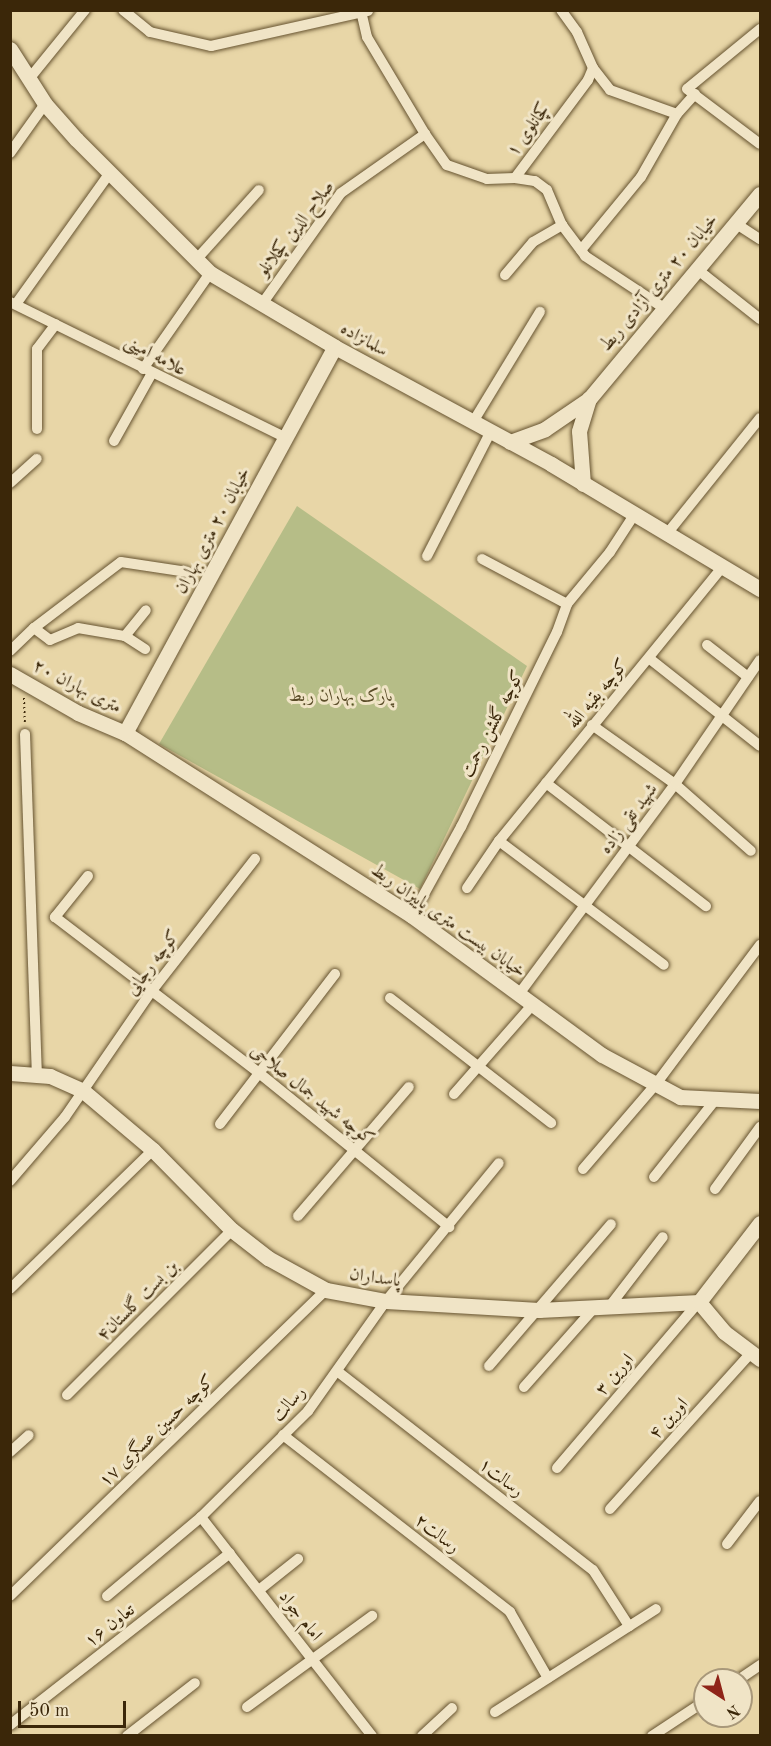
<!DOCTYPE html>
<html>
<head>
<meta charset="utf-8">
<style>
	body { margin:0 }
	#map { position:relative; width:771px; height:1746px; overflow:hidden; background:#e8d6a7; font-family:"Old Standard TT",Amiri,serif }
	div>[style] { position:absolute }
	.green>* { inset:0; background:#b6bd87 }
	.path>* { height:2px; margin-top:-1px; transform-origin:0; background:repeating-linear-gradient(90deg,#3b2709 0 1.5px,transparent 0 4.5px) }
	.roads { filter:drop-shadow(0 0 2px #665330) drop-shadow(0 0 2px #665330) }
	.street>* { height:10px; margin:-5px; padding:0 5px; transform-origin:5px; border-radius:5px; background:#f0e4c6 }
	.secondary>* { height:15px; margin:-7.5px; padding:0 7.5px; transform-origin:7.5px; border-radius:7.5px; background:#f0e4c6 }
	span { translate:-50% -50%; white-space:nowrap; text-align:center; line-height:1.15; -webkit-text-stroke:6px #f0e4c6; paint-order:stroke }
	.street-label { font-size:18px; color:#3b2709 }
	.park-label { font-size:18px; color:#5a4c28; font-style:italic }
	.frame { position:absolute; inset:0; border:12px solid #3b2709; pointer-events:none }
	.north { position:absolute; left:693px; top:1668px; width:60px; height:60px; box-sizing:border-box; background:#f0e4c6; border:2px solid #a8987a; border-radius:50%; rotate:144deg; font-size:16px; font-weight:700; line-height:24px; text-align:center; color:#3b2709 }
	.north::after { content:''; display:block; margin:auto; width:21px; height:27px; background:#8f2418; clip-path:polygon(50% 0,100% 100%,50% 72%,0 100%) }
	.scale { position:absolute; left:18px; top:1701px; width:108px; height:27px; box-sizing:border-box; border:3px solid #3b2709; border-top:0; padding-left:8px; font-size:18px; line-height:21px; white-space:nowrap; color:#3b2709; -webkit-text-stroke:4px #f0e4c6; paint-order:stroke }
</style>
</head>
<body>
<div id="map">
	<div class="green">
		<div style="clip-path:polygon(297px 506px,527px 666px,420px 889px,159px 744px)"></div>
	</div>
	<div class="path">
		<div style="left:24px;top:698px;width:24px;rotate:88deg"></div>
	</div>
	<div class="roads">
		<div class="street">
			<div style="left:123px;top:10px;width:35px;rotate:39deg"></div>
			<div style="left:150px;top:32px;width:63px;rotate:12.9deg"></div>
			<div style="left:211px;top:46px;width:161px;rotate:-12.6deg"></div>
			<div style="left:760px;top:29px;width:94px;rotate:140.6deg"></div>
			<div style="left:687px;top:89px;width:91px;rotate:37deg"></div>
			<div style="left:593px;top:68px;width:28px;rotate:52deg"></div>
			<div style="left:610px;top:90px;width:71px;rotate:19.7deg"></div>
			<div style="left:677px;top:114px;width:27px;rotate:-48deg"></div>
			<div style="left:29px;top:79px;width:89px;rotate:-50.9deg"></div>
			<div style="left:425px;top:134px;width:38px;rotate:55deg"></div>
			<div style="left:447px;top:165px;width:42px;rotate:19.3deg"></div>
			<div style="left:487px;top:179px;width:28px;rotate:-2deg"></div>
			<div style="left:515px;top:178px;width:122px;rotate:-53.3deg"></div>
			<div style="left:588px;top:80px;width:13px;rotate:-67deg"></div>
			<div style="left:593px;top:68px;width:39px;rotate:-114deg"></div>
			<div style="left:577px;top:32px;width:27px;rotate:-126deg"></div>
			<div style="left:10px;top:153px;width:60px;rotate:-54.5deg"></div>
			<div style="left:515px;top:178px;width:20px;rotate:9deg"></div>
			<div style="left:535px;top:181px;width:15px;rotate:37deg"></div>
			<div style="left:547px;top:190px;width:38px;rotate:67deg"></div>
			<div style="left:562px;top:225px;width:39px;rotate:53deg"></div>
			<div style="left:585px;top:256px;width:95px;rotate:33.4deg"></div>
			<div style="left:735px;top:223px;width:30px;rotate:33deg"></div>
			<div style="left:581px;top:250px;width:94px;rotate:-50.6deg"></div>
			<div style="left:641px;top:177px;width:73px;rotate:-60.3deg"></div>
			<div style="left:196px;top:260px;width:94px;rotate:-48deg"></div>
			<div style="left:698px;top:270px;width:79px;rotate:38.3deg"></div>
			<div style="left:505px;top:275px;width:43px;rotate:-49.7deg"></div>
			<div style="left:533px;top:242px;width:34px;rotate:-30deg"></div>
			<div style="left:10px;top:302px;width:308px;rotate:26.2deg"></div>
			<div style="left:16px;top:304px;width:160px;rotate:-54.4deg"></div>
			<div style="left:262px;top:304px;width:136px;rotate:-54.6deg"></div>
			<div style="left:341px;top:193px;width:103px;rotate:-35.1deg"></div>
			<div style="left:425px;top:134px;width:113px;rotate:-120.9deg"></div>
			<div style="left:367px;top:37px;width:26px;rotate:-103deg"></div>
			<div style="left:143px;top:369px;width:117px;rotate:-55.1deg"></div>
			<div style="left:473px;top:422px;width:129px;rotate:-58.7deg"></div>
			<div style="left:37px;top:429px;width:80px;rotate:-90deg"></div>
			<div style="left:37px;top:349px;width:31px;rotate:-53deg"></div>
			<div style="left:114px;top:441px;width:78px;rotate:-60.8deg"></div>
			<div style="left:10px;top:483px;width:36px;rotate:-42deg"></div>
			<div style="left:666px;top:535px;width:150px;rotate:-51.2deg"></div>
			<div style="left:427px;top:556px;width:140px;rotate:-62.9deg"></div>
			<div style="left:482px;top:559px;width:96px;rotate:27.9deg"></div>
			<div style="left:34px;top:628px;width:109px;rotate:-37.2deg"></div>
			<div style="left:121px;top:562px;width:67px;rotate:8.6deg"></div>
			<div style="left:125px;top:636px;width:33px;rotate:-51deg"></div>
			<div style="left:707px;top:645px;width:52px;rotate:38deg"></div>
			<div style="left:10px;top:651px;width:33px;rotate:-44deg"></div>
			<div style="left:34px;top:628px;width:20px;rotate:37deg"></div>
			<div style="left:50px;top:640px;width:30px;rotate:-23deg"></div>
			<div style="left:78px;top:628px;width:48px;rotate:9.7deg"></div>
			<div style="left:125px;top:636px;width:24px;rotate:33deg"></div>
			<div style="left:650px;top:659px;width:140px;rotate:38.3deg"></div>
			<div style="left:592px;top:725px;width:102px;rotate:35.4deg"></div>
			<div style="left:675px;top:784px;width:101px;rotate:41.4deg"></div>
			<div style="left:25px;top:734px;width:341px;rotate:88deg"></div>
			<div style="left:546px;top:783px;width:202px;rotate:37.6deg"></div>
			<div style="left:499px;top:841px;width:206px;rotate:36.9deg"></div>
			<div style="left:88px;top:876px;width:53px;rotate:128.8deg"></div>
			<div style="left:55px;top:917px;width:257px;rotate:37.4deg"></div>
			<div style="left:259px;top:1073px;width:245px;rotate:39deg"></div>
			<div style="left:467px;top:888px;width:57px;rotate:-55.8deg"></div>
			<div style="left:499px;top:841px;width:353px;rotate:-50.8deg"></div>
			<div style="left:412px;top:916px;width:102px;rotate:-61.2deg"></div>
			<div style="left:461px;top:827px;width:217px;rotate:-63.8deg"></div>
			<div style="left:557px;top:632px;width:30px;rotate:-70deg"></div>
			<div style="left:567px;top:604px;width:67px;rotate:-50.4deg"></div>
			<div style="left:610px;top:552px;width:44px;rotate:-57deg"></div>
			<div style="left:519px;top:994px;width:262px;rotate:-53.4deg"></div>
			<div style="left:675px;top:784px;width:150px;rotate:-55.6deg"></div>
			<div style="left:390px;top:998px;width:204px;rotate:37.8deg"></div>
			<div style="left:454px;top:1094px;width:120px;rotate:-48.7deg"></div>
			<div style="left:220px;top:1124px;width:189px;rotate:-52.5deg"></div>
			<div style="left:583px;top:1169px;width:112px;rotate:-49.3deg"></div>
			<div style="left:656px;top:1084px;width:174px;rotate:-53.2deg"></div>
			<div style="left:654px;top:1177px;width:100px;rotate:-51.5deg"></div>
			<div style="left:10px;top:1181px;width:84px;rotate:-49.3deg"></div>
			<div style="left:65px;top:1117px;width:152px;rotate:-55.5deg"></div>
			<div style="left:151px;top:992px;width:169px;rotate:-52deg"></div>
			<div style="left:715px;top:1189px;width:77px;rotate:-54deg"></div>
			<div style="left:298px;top:1216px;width:170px;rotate:-49.3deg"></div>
			<div style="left:10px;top:1289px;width:199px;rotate:-44.2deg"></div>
			<div style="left:609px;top:1307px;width:88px;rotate:-52.4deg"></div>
			<div style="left:489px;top:1366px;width:187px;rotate:-49.3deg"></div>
			<div style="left:337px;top:1371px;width:324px;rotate:37.9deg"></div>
			<div style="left:593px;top:1570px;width:67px;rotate:57.3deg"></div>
			<div style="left:524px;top:1387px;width:107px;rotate:-48.4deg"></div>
			<div style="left:67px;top:1395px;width:233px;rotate:-45deg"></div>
			<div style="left:283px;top:1435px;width:288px;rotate:37.9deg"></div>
			<div style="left:510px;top:1612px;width:76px;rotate:60.1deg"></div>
			<div style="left:10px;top:1452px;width:25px;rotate:-42deg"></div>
			<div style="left:557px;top:1468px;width:218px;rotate:-49.5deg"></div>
			<div style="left:610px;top:1509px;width:212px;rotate:-47.9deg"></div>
			<div style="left:201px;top:1517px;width:278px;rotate:52deg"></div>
			<div style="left:727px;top:1544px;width:54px;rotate:-52.5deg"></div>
			<div style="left:259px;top:1590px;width:50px;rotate:-38.5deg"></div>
			<div style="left:10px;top:1596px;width:440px;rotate:-44.1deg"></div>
			<div style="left:107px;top:1596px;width:123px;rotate:-40deg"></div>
			<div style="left:201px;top:1517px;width:151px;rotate:-44.7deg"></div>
			<div style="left:308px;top:1411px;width:135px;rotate:-54.7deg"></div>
			<div style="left:386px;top:1301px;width:178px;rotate:-50.7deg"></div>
			<div style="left:738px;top:1680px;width:27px;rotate:-34deg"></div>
			<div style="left:247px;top:1707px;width:155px;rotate:-36.1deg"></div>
			<div style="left:495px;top:1712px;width:191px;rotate:-32.6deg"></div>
			<div style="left:10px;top:1725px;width:279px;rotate:-38deg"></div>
			<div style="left:127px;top:1736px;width:86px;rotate:-37.9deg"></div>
			<div style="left:422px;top:1736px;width:41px;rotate:-43deg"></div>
			<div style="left:652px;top:1736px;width:64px;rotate:-33.4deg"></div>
		</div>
		<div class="secondary">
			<div style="left:10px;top:49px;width:65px;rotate:57.5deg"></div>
			<div style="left:45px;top:104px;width:47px;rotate:48.5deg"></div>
			<div style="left:76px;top:139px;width:190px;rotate:45deg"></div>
			<div style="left:210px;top:273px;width:145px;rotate:30.6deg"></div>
			<div style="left:335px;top:347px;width:246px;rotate:28.4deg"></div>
			<div style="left:551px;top:464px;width:244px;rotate:30.9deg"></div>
			<div style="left:510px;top:442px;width:37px;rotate:-20deg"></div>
			<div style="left:545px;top:429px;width:53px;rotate:-34.3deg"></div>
			<div style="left:589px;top:399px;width:267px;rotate:-50.2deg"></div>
			<div style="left:583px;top:484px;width:53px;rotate:-94.3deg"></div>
			<div style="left:579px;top:431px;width:34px;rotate:-73deg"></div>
			<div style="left:10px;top:674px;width:78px;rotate:29.8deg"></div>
			<div style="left:78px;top:713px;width:51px;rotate:23.1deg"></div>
			<div style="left:125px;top:733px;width:340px;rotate:32.5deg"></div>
			<div style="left:412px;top:916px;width:235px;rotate:36.2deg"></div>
			<div style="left:602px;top:1055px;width:89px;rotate:28.3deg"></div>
			<div style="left:680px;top:1097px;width:80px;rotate:2.9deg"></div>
			<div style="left:125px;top:733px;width:439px;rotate:-61.5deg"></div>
			<div style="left:10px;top:1073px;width:40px;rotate:4.3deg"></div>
			<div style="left:50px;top:1076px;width:35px;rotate:24deg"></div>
			<div style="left:82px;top:1090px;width:93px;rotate:40.2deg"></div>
			<div style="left:153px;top:1150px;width:112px;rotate:45.4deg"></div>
			<div style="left:232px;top:1230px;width:46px;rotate:37.9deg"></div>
			<div style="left:268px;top:1258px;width:66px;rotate:28.9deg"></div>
			<div style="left:326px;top:1290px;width:61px;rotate:10.4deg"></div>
			<div style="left:386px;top:1301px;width:153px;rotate:3.4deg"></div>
			<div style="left:539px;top:1310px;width:160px;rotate:-2.9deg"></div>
			<div style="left:699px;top:1302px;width:100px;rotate:-52.3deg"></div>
			<div style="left:699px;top:1302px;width:39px;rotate:50deg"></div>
			<div style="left:724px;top:1332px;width:45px;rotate:36.9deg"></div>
		</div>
	</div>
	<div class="street-label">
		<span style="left:529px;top:130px;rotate:-54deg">کچانلوی ۱</span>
		<span style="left:296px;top:229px;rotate:-53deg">صلاح الدین کچلانلو</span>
		<span style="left:659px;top:283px;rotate:-50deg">خیابان ۲۰ متری آزادی ربط</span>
		<span style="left:364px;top:340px;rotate:29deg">سلمانزاده</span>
		<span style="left:155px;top:356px;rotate:28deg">علامه امینی</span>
		<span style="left:213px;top:531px;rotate:-62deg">خیابان ۲۰ متری بهاران</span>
		<span style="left:77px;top:687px;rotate:27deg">۲۰ متری بهاران</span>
		<span style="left:598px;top:694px;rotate:-50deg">کوچه بقیه الله</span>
		<span style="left:493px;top:724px;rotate:-63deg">کوچه گلشن رحمت</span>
		<span style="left:629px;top:819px;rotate:-53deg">شهید تقی زاده</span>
		<span style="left:448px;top:921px;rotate:35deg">خیابان بیست متری پاییزان ربط</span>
		<span style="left:153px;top:963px;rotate:-53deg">کوچه رجایی</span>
		<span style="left:312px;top:1095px;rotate:38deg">کوچه شهید جمال صلاحی</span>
		<span style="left:375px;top:1278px;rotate:8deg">پاسداران</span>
		<span style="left:138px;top:1301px;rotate:-45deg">بن بست گلستان۴</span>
		<span style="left:615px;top:1375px;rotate:-49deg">اورین ۳</span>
		<span style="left:289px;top:1404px;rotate:-48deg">رسالت</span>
		<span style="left:669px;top:1419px;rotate:-48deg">اورین ۴</span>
		<span style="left:157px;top:1431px;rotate:-44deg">کوچه حسین عسگری ۱۷</span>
		<span style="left:501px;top:1478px;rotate:38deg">رسالت۱</span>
		<span style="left:437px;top:1534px;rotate:38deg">رسالت۲</span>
		<span style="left:300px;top:1616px;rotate:52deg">امام جواد</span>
		<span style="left:110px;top:1626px;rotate:-38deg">تعاون ۱۶</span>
	</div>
	<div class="park-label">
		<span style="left:341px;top:696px">پارک بهاران ربط</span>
	</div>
	<div class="frame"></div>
	<div class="north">N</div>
	<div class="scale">50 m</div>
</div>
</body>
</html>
